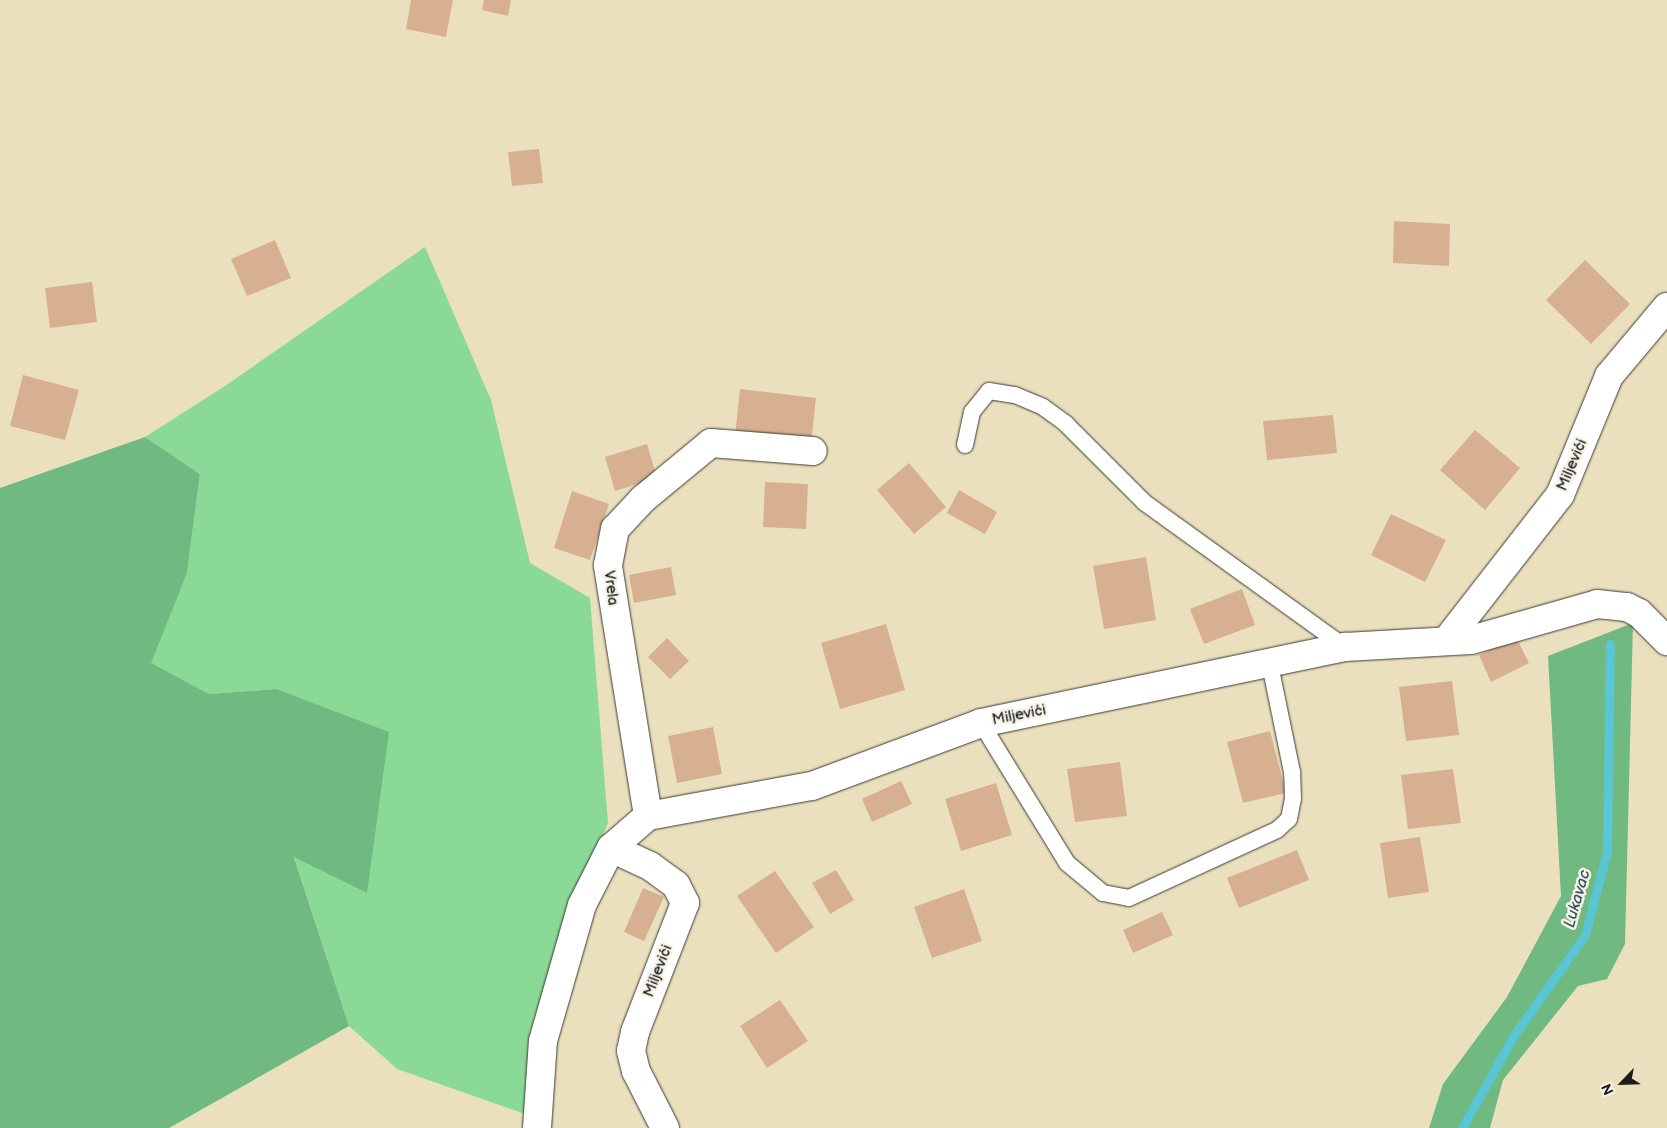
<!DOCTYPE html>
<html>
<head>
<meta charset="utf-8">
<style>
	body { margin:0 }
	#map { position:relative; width:1667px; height:1128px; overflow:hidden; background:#ebe0be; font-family:"Balsamiq Sans",sans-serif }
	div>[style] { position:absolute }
	.green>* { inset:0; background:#8bd997 }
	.forest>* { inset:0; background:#70b980 }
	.stream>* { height:9px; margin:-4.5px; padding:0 4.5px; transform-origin:4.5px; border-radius:4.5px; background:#5ac5d3 }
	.building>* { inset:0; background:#d6b091 }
	.roads { filter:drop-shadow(0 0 1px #3b3934) drop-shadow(0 0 1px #3b3934) }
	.lane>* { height:16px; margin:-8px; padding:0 8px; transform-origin:8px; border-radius:8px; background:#fff }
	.street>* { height:28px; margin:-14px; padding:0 14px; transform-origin:14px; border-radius:14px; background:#fff }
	span { translate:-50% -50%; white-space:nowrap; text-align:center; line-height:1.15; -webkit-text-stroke:5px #f7f3e8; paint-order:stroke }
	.street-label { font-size:15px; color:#1c1c1c }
	.water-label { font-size:16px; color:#32575c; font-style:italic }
	.north { position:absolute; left:1597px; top:1058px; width:50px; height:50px; -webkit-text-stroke:4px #f7f3e8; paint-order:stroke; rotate:246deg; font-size:14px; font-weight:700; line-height:20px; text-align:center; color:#1c1c1c }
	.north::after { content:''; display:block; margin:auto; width:18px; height:22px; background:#1c1c1c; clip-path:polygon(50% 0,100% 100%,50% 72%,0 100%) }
</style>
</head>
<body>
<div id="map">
	<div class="green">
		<div style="clip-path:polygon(425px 247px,491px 400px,530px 563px,590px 598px,608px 823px,552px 963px,532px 1028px,528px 1115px,397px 1069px,349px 1026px,294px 856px,367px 893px,276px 689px,209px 694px,150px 663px,187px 573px,200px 474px,145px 437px,225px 386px)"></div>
	</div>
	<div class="forest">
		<div style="clip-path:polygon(145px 437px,200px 474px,187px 573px,151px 663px,209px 694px,276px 689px,389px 732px,367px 893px,294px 857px,349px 1026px,169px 1128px,0 1128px,0 488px)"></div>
		<div style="clip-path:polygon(1633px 623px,1625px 944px,1607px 979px,1578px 986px,1503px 1080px,1490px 1128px,1429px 1128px,1443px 1084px,1507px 997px,1561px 896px,1548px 656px)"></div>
	</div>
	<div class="stream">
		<div style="left:1462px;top:1128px;width:107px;rotate:-60.8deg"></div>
		<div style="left:1514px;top:1035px;width:123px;rotate:-54.6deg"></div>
		<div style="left:1585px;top:935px;width:87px;rotate:-75.3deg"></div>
		<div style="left:1607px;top:851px;width:207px;rotate:-89.2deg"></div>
	</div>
	<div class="building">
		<div style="clip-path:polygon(411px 0,453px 0,446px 37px,406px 29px)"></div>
		<div style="clip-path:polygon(484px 0,511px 0,508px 16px,482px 10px)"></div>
		<div style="clip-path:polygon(539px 149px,543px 183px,512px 186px,508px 152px)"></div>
		<div style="clip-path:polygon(1394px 221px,1450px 224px,1449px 266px,1393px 263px)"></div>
		<div style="clip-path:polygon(275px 240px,291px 278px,247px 296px,231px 259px)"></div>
		<div style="clip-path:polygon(1585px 260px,1630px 304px,1591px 344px,1546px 300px)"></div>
		<div style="clip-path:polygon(92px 282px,97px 322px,50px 328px,45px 288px)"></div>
		<div style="clip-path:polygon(23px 375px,79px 390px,65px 440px,10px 426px)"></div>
		<div style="clip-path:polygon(740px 389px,816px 398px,811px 444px,735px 436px)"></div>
		<div style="clip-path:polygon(1333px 415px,1337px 453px,1267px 460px,1263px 421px)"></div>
		<div style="clip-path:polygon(1475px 430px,1520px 468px,1485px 510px,1440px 470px)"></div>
		<div style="clip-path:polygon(647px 444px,657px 478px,615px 491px,605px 457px)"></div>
		<div style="clip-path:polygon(909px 463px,946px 507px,914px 534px,877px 490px)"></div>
		<div style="clip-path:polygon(765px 482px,808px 484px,806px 529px,763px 527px)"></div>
		<div style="clip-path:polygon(959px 490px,997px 512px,985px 534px,947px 513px)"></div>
		<div style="clip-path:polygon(572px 491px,609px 504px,590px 560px,554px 548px)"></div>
		<div style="clip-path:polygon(1391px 514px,1446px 540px,1425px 582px,1371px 555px)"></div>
		<div style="clip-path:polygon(1146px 557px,1156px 620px,1104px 629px,1093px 566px)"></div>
		<div style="clip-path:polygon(671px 567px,676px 595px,634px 603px,629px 575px)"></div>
		<div style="clip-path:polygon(1242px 589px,1255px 625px,1204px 644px,1190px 609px)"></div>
		<div style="clip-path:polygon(886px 624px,905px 690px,840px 709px,821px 643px)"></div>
		<div style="clip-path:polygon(1516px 637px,1529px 663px,1491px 682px,1479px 655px)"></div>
		<div style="clip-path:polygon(667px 638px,689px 661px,670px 679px,648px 657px)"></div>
		<div style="clip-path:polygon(1452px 681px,1459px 735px,1406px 741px,1399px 687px)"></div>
		<div style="clip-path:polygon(713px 727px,722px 774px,677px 783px,668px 736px)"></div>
		<div style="clip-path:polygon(1270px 731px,1286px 793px,1243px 803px,1227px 742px)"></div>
		<div style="clip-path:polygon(1120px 762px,1127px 816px,1075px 822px,1067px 769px)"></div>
		<div style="clip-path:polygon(1453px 769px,1461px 823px,1408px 829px,1401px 775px)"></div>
		<div style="clip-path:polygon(901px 781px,912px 804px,872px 822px,862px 799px)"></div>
		<div style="clip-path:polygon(996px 783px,1012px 835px,961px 851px,945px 799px)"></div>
		<div style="clip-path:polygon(1420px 837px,1429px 892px,1388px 898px,1380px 843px)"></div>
		<div style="clip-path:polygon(1297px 850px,1309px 880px,1239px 908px,1227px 878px)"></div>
		<div style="clip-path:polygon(836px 870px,854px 900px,830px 914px,812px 883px)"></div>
		<div style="clip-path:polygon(775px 871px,814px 927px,776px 953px,737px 896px)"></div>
		<div style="clip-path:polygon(643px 888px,664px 897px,644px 941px,624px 932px)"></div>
		<div style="clip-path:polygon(964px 889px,982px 941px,932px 958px,914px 907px)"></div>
		<div style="clip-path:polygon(1162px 912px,1173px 935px,1133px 953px,1123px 930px)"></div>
		<div style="clip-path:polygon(780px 1000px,808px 1041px,767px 1068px,740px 1026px)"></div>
	</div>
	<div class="roads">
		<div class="lane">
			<div style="left:965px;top:445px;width:34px;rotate:-78deg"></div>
			<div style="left:972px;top:412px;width:27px;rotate:-51deg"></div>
			<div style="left:989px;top:391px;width:26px;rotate:9deg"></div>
			<div style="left:1015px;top:395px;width:30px;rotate:23deg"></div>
			<div style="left:1043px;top:407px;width:29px;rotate:36deg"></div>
			<div style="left:1066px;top:424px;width:112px;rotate:45deg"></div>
			<div style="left:1145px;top:503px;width:246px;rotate:35.8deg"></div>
			<div style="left:981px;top:723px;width:164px;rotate:58.4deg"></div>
			<div style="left:1067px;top:863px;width:47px;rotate:39.8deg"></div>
			<div style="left:1103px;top:893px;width:26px;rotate:11deg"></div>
			<div style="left:1129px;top:898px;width:163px;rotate:-24.7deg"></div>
			<div style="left:1277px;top:830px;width:16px;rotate:-43deg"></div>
			<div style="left:1289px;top:819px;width:21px;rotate:-79deg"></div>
			<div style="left:1293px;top:798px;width:26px;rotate:-92deg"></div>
			<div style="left:1292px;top:772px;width:109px;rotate:-101.6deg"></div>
		</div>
		<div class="street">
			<div style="left:1447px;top:640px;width:184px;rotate:-52.1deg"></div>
			<div style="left:1560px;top:495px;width:129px;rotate:-67.6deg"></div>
			<div style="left:1609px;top:376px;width:90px;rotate:-50deg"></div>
			<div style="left:648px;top:816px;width:254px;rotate:-99.1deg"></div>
			<div style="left:608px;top:565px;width:37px;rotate:-79deg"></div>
			<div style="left:615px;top:529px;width:41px;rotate:-47deg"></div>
			<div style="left:643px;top:499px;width:88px;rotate:-39.5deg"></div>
			<div style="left:711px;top:443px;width:102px;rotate:4.5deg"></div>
			<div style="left:611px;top:848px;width:43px;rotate:24.8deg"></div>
			<div style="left:650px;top:866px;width:32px;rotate:36deg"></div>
			<div style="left:676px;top:885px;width:20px;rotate:63deg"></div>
			<div style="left:685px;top:903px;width:138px;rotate:111.2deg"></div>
			<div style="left:635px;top:1032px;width:19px;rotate:102deg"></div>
			<div style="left:631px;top:1051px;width:21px;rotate:76deg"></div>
			<div style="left:636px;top:1071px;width:64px;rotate:63deg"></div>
			<div style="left:537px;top:1128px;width:87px;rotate:-86.1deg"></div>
			<div style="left:543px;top:1041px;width:141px;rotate:-74deg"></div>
			<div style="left:582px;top:905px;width:64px;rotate:-63deg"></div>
			<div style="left:611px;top:848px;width:49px;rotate:-40.9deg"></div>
			<div style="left:648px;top:816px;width:167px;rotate:-10.4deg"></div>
			<div style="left:812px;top:786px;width:180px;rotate:-20.4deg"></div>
			<div style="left:981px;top:723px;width:372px;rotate:-11.8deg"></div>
			<div style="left:1345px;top:647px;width:126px;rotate:-3.2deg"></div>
			<div style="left:1471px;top:640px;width:131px;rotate:-15.9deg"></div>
			<div style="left:1597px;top:604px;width:30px;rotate:6deg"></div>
			<div style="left:1627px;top:607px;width:13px;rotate:27deg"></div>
			<div style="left:1639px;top:613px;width:40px;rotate:45deg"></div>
		</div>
	</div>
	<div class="street-label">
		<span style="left:1572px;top:465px;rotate:-67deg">Miljevići</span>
		<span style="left:611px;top:588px;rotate:83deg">Vrela</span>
		<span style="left:1019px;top:715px;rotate:-11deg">Miljevići</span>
		<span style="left:658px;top:971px;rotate:-69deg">Miljevići</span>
	</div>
	<div class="water-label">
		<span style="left:1578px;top:899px;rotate:-74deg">Lukavac</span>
	</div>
	<div class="north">N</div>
</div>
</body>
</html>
